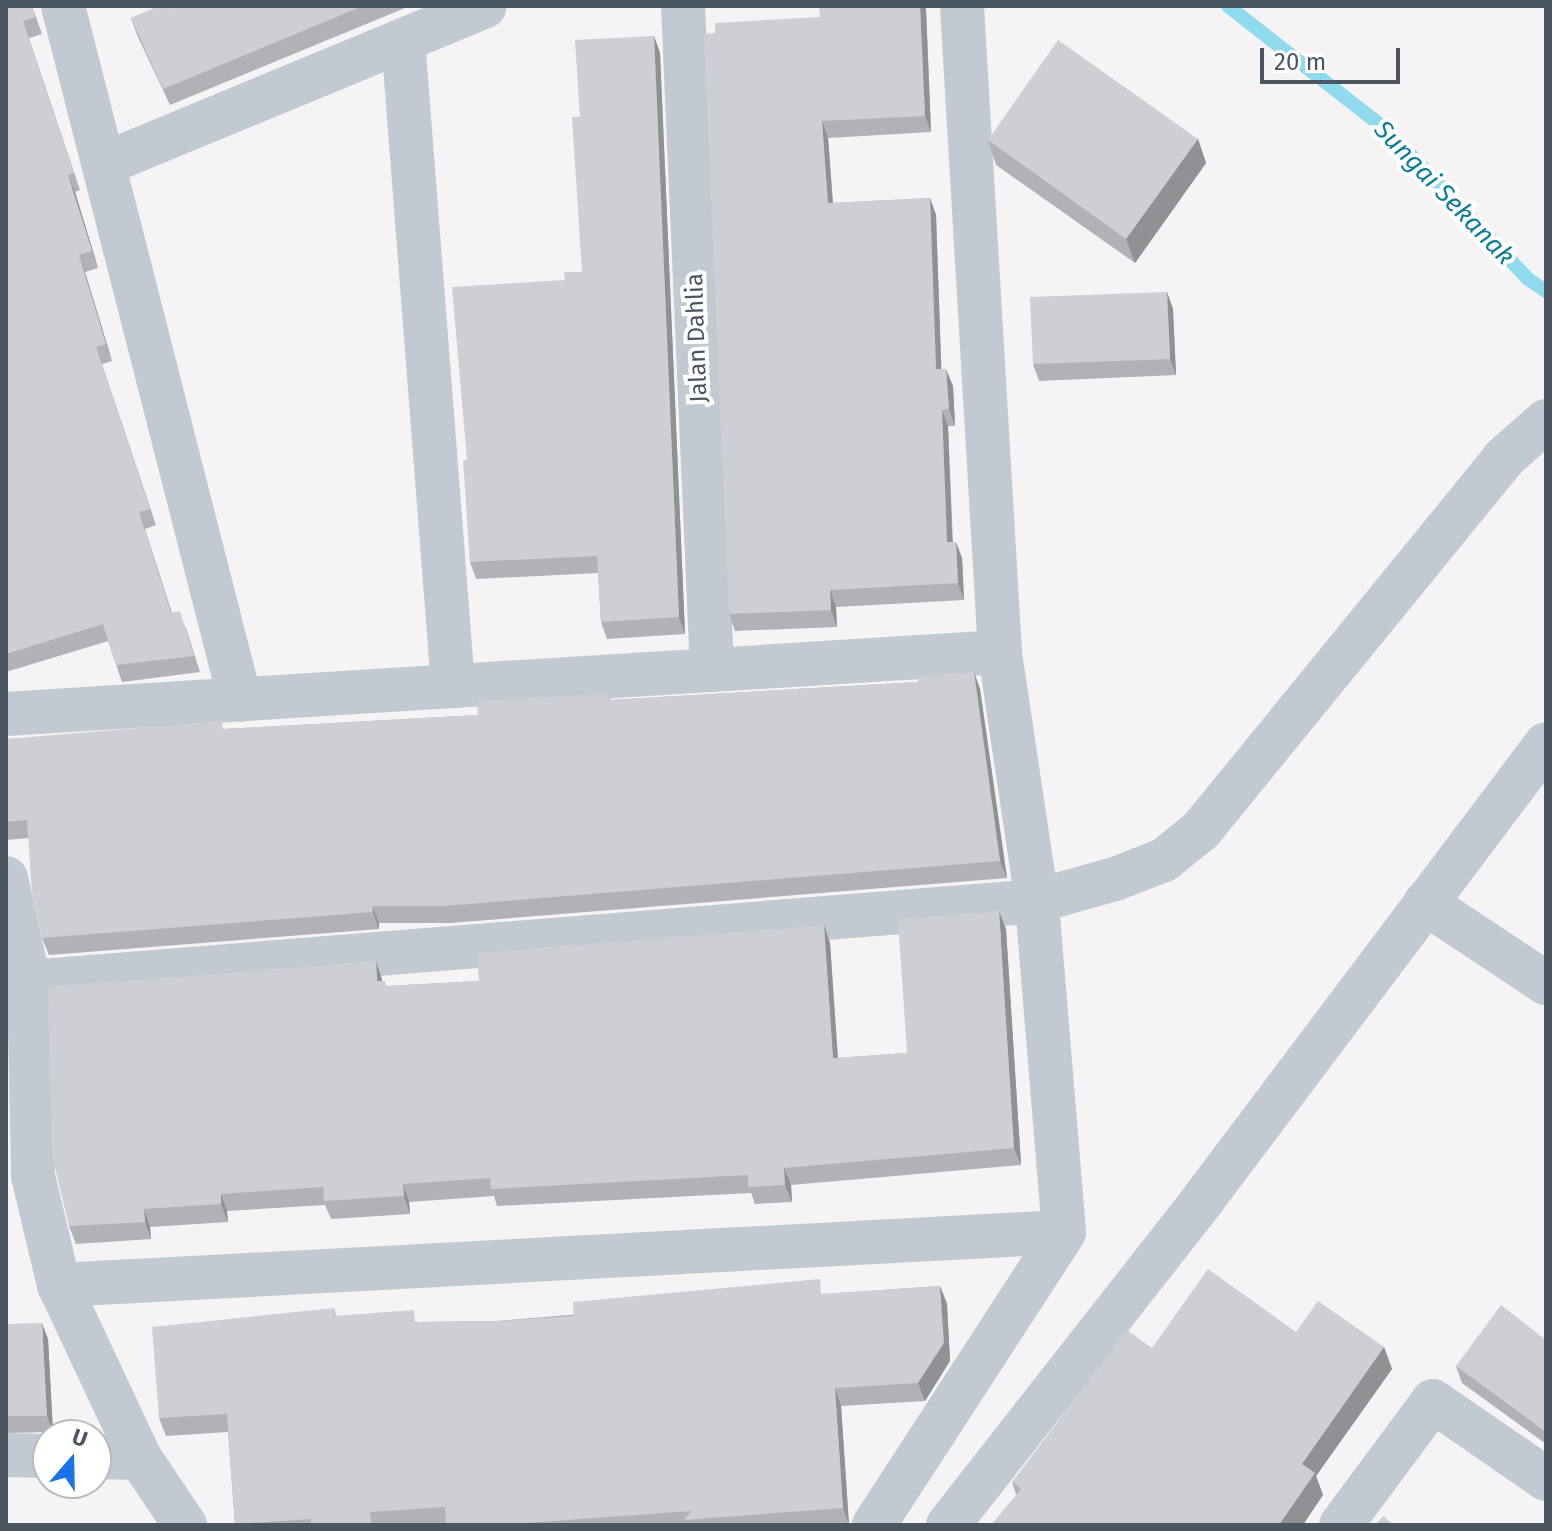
<!DOCTYPE html>
<html>
<head>
<meta charset="utf-8">
<style>
	body { margin:0 }
	#map { position:relative; width:1552px; height:1531px; overflow:hidden; background:#f5f3f3; font-family:"Fira Sans",sans-serif }
	div>[style] { position:absolute }
	.stream>* { height:14px; margin:-7px; padding:0 7px; transform-origin:7px; border-radius:7px; background:#90daee }
	.street>* { height:44px; margin:-22px; padding:0 22px; transform-origin:22px; border-radius:22px; background:#c1cad2 }
	.wall>* { inset:0; background:#b0b2b7 }
	.shaded-wall>* { inset:0; background:#909195 }
	.building>* { inset:0; background:#cdcfd5 }
	span { translate:-50% -50%; white-space:nowrap; text-align:center; line-height:1.15; -webkit-text-stroke:8px #fff; paint-order:stroke }
	.street-label { font-size:24px; color:#4a5661 }
	.water-label { font-size:26px; color:#0c7c9b; font-style:italic }
	.frame { position:absolute; inset:0; border:8px solid #4a5661; pointer-events:none }
	.north { position:absolute; left:32px; top:1419px; width:80px; height:80px; box-sizing:border-box; background:#fff; border:2px solid #b7bbc0; border-radius:50%; rotate:20deg; font-size:22px; font-weight:700; line-height:32px; text-align:center; color:#4a5661 }
	.north::after { content:''; display:block; margin:auto; width:28px; height:36px; background:#1a73e8; clip-path:polygon(50% 0,100% 100%,50% 72%,0 100%) }
	.scale { position:absolute; left:1260px; top:48px; width:140px; height:36px; box-sizing:border-box; border:4px solid #4a5661; border-top:0; padding-left:10px; font-size:24px; line-height:28px; white-space:nowrap; color:#4a5661; -webkit-text-stroke:6px #fff; paint-order:stroke }
</style>
</head>
<body>
<div id="map">
	<div class="stream">
		<div style="left:1228px;top:6px;width:204px;rotate:38deg"></div>
		<div style="left:1389px;top:132px;width:202px;rotate:46.6deg"></div>
		<div style="left:1528px;top:279px;width:22px;rotate:34deg"></div>
	</div>
	<div class="street">
		<div style="left:63px;top:6px;width:716px;rotate:75.69deg"></div>
		<div style="left:683px;top:6px;width:665px;rotate:87.5deg"></div>
		<div style="left:403px;top:40px;width:648px;rotate:85.57deg"></div>
		<div style="left:104px;top:164px;width:412px;rotate:-22.5deg"></div>
		<div style="left:6px;top:714px;width:996px;rotate:-3.57deg"></div>
		<div style="left:6px;top:878px;width:107px;rotate:77.5deg"></div>
		<div style="left:29px;top:982px;width:194px;rotate:88.8deg"></div>
		<div style="left:33px;top:1176px;width:112px;rotate:76.6deg"></div>
		<div style="left:59px;top:1285px;width:191px;rotate:64.9deg"></div>
		<div style="left:140px;top:1458px;width:81px;rotate:56.1deg"></div>
		<div style="left:1425px;top:903px;width:145px;rotate:33.5deg"></div>
		<div style="left:29px;top:982px;width:1011px;rotate:-4.59deg"></div>
		<div style="left:1037px;top:901px;width:81px;rotate:-15.8deg"></div>
		<div style="left:1115px;top:879px;width:53px;rotate:-21.2deg"></div>
		<div style="left:1164px;top:860px;width:48px;rotate:-39deg"></div>
		<div style="left:1201px;top:830px;width:480px;rotate:-50.8deg"></div>
		<div style="left:1504px;top:458px;width:56px;rotate:-41.4deg"></div>
		<div style="left:59px;top:1285px;width:1006px;rotate:-3.02deg"></div>
		<div style="left:6px;top:1455px;width:42px;rotate:1.4deg"></div>
		<div style="left:96px;top:1457px;width:44px;rotate:1.3deg"></div>
		<div style="left:874px;top:1525px;width:349px;rotate:-57deg"></div>
		<div style="left:1064px;top:1232px;width:332px;rotate:-94.7deg"></div>
		<div style="left:1037px;top:901px;width:252px;rotate:-98.5deg"></div>
		<div style="left:1000px;top:652px;width:647px;rotate:-93.37deg"></div>
		<div style="left:948px;top:1525px;width:415px;rotate:-51.9deg"></div>
		<div style="left:1204px;top:1198px;width:568px;rotate:-53.01deg"></div>
		<div style="left:1341px;top:1525px;width:154px;rotate:-53.4deg"></div>
		<div style="left:1433px;top:1401px;width:137px;rotate:34.6deg"></div>
	</div>
	<div class="wall">
		<div style="clip-path:polygon(6px 6px,32px 6px,42px 34px,29px 38px,80px 190px,75px 192px,98px 268px,85px 272px,112px 361px,102px 364px,156px 525px,145px 529px,172px 613px,186px 628px,200px 672px,122px 682px,108px 641px,6px 672px)"></div>
		<div style="clip-path:polygon(181px 6px,410px 6px,170px 105px,137px 35px,131px 18px,173px 9px)"></div>
		<div style="clip-path:polygon(926px 9px,931px 132px,828px 138px,833px 203px,930px 198px,936px 215px,941px 369px,953px 386px,955px 426px,948px 426px,953px 542px,956px 542px,962px 558px,964px 600px,836px 607px,837px 627px,735px 631px,729px 614px,820px 17px)"></div>
		<div style="clip-path:polygon(654px 36px,660px 53px,685px 634px,607px 639px,601px 622px,598px 573px,476px 579px,470px 562px,467px 460px,565px 280px,582px 272px,580px 117px)"></div>
		<div style="clip-path:polygon(1198px 139px,1206px 163px,1135px 263px,996px 165px,988px 140px)"></div>
		<div style="clip-path:polygon(1167px 292px,1173px 309px,1176px 375px,1039px 381px,1033px 364px)"></div>
		<div style="clip-path:polygon(974px 672px,980px 689px,1007px 878px,450px 923px,379px 923px,379px 929px,49px 955px,42px 938px,29px 838px,6px 840px,6px 739px,225px 729px,478px 715px,608px 694px,610px 700px,918px 682px)"></div>
		<div style="clip-path:polygon(824px 925px,830px 943px,838px 1058px,907px 1053px,1006px 929px,1021px 1165px,791px 1185px,792px 1202px,755px 1204px,751px 1193px,497px 1206px,494px 1196px,409px 1202px,410px 1214px,331px 1219px,325px 1205px,227px 1211px,228px 1222px,150px 1227px,151px 1239px,76px 1244px,69px 1226px,382px 979px,382px 981px,387px 986px,479px 981px)"></div>
		<div style="clip-path:polygon(940px 1286px,947px 1304px,950px 1361px,925px 1401px,841px 1406px,849px 1525px,235px 1525px,228px 1432px,166px 1436px,159px 1418px,334px 1308px,336px 1316px,419px 1322px,497px 1321px,825px 1294px)"></div>
		<div style="clip-path:polygon(6px 1324px,48px 1339px,53px 1432px,6px 1433px)"></div>
		<div style="clip-path:polygon(1296px 1332px,1384px 1347px,1392px 1369px,1316px 1476px,1323px 1495px,1016px 1494px,1012px 1482px,1152px 1348px)"></div>
		<div style="clip-path:polygon(1546px 1340px,1546px 1444px,1462px 1383px,1456px 1366px)"></div>
	</div>
	<div class="shaded-wall">
		<div style="clip-path:polygon(920px 6px,925px 6px,926px 9px,931px 132px,925px 116px)"></div>
		<div style="clip-path:polygon(654px 36px,660px 53px,685px 634px,679px 617px)"></div>
		<div style="clip-path:polygon(822px 121px,828px 138px,834px 220px,828px 203px)"></div>
		<div style="clip-path:polygon(1198px 139px,1206px 163px,1135px 263px,1126px 239px)"></div>
		<div style="clip-path:polygon(68px 175px,75px 192px,98px 268px,92px 251px)"></div>
		<div style="clip-path:polygon(930px 198px,936px 215px,942px 386px,936px 369px)"></div>
		<div style="clip-path:polygon(79px 255px,85px 272px,112px 361px,106px 344px)"></div>
		<div style="clip-path:polygon(1167px 292px,1173px 309px,1176px 375px,1170px 359px)"></div>
		<div style="clip-path:polygon(946px 369px,953px 386px,955px 426px,949px 409px)"></div>
		<div style="clip-path:polygon(942px 410px,948px 426px,953px 559px,947px 542px)"></div>
		<div style="clip-path:polygon(956px 542px,962px 558px,964px 600px,958px 583px)"></div>
		<div style="clip-path:polygon(830px 590px,836px 607px,837px 627px,831px 610px)"></div>
		<div style="clip-path:polygon(974px 672px,980px 689px,1007px 878px,1000px 861px)"></div>
		<div style="clip-path:polygon(372px 906px,379px 923px,379px 929px,373px 912px)"></div>
		<div style="clip-path:polygon(999px 911px,1006px 929px,1021px 1165px,1014px 1148px)"></div>
		<div style="clip-path:polygon(824px 925px,830px 943px,839px 1076px,833px 1058px)"></div>
		<div style="clip-path:polygon(376px 961px,382px 979px,383px 999px,377px 981px)"></div>
		<div style="clip-path:polygon(784px 1168px,791px 1185px,792px 1202px,785px 1185px)"></div>
		<div style="clip-path:polygon(403px 1184px,409px 1202px,410px 1214px,404px 1196px)"></div>
		<div style="clip-path:polygon(221px 1194px,227px 1211px,228px 1222px,221px 1204px)"></div>
		<div style="clip-path:polygon(144px 1209px,150px 1227px,151px 1239px,145px 1222px)"></div>
		<div style="clip-path:polygon(940px 1286px,947px 1304px,950px 1361px,925px 1401px,918px 1383px)"></div>
		<div style="clip-path:polygon(42px 1323px,48px 1339px,53px 1432px,47px 1416px)"></div>
		<div style="clip-path:polygon(1384px 1347px,1392px 1369px,1316px 1476px,1323px 1495px,1303px 1525px,1279px 1525px,1302px 1464px)"></div>
		<div style="clip-path:polygon(835px 1388px,841px 1406px,849px 1525px,843px 1508px)"></div>
	</div>
	<div class="building">
		<div style="clip-path:polygon(6px 6px,32px 6px,35px 17px,23px 21px,74px 173px,68px 175px,92px 251px,79px 255px,106px 344px,96px 347px,150px 509px,139px 512px,171px 613px,180px 611px,194px 656px,116px 665px,103px 624px,6px 654px)"></div>
		<div style="clip-path:polygon(159px 6px,172px 6px,173px 9px,181px 6px,363px 6px,163px 89px,131px 18px)"></div>
		<div style="clip-path:polygon(819px 6px,920px 6px,925px 116px,822px 121px,828px 203px,930px 198px,936px 369px,946px 369px,949px 409px,942px 410px,947px 542px,956px 542px,958px 583px,830px 590px,831px 610px,729px 614px,704px 34px,715px 33px,715px 23px,820px 17px)"></div>
		<div style="clip-path:polygon(654px 36px,679px 617px,601px 622px,597px 556px,470px 562px,463px 460px,467px 460px,452px 287px,565px 280px,564px 272px,582px 272px,572px 117px,580px 117px,575px 40px)"></div>
		<div style="clip-path:polygon(1058px 40px,1198px 139px,1126px 239px,988px 140px)"></div>
		<div style="clip-path:polygon(1167px 292px,1170px 359px,1033px 364px,1030px 297px)"></div>
		<div style="clip-path:polygon(974px 672px,1000px 861px,444px 906px,372px 906px,373px 912px,42px 938px,32px 893px,27px 820px,6px 822px,6px 739px,222px 721px,223px 729px,478px 715px,477px 701px,608px 694px,609px 700px,918px 682px,917px 676px)"></div>
		<div style="clip-path:polygon(999px 911px,1014px 1148px,784px 1168px,785px 1185px,748px 1187px,748px 1175px,491px 1189px,490px 1178px,403px 1184px,404px 1196px,324px 1201px,323px 1187px,221px 1194px,221px 1204px,144px 1209px,145px 1222px,69px 1226px,52px 1155px,48px 987px,376px 961px,377px 981px,385px 981px,386px 986px,479px 981px,477px 953px,824px 925px,833px 1058px,907px 1053px,898px 919px)"></div>
		<div style="clip-path:polygon(1208px 1269px,1296px 1332px,1318px 1301px,1384px 1347px,1302px 1464px,1315px 1473px,1279px 1525px,991px 1525px,1021px 1489px,1012px 1482px,1127px 1330px,1152px 1348px)"></div>
		<div style="clip-path:polygon(820px 1279px,821px 1294px,940px 1286px,944px 1343px,918px 1383px,835px 1388px,843px 1508px,684px 1520px,691px 1511px,498px 1525px,446px 1525px,445px 1507px,370px 1512px,371px 1523px,311px 1525px,311px 1519px,235px 1524px,227px 1414px,159px 1418px,152px 1327px,334px 1308px,334px 1316px,414px 1310px,415px 1322px,497px 1321px,574px 1316px,573px 1302px)"></div>
		<div style="clip-path:polygon(1501px 1305px,1546px 1340px,1546px 1432px,1456px 1366px)"></div>
		<div style="clip-path:polygon(42px 1323px,47px 1416px,6px 1416px,6px 1324px)"></div>
		<div style="clip-path:polygon(1383px 1516px,1394px 1525px,1375px 1525px)"></div>
	</div>
	<div class="street-label">
		<span style="left:697px;top:338px;rotate:-92deg">Jalan Dahlia</span>
	</div>
	<div class="water-label">
		<span style="left:1444px;top:193px;rotate:46deg">Sungai Sekanak</span>
	</div>
	<div class="frame"></div>
	<div class="north">U</div>
	<div class="scale">20 m</div>
</div>
</body>
</html>
